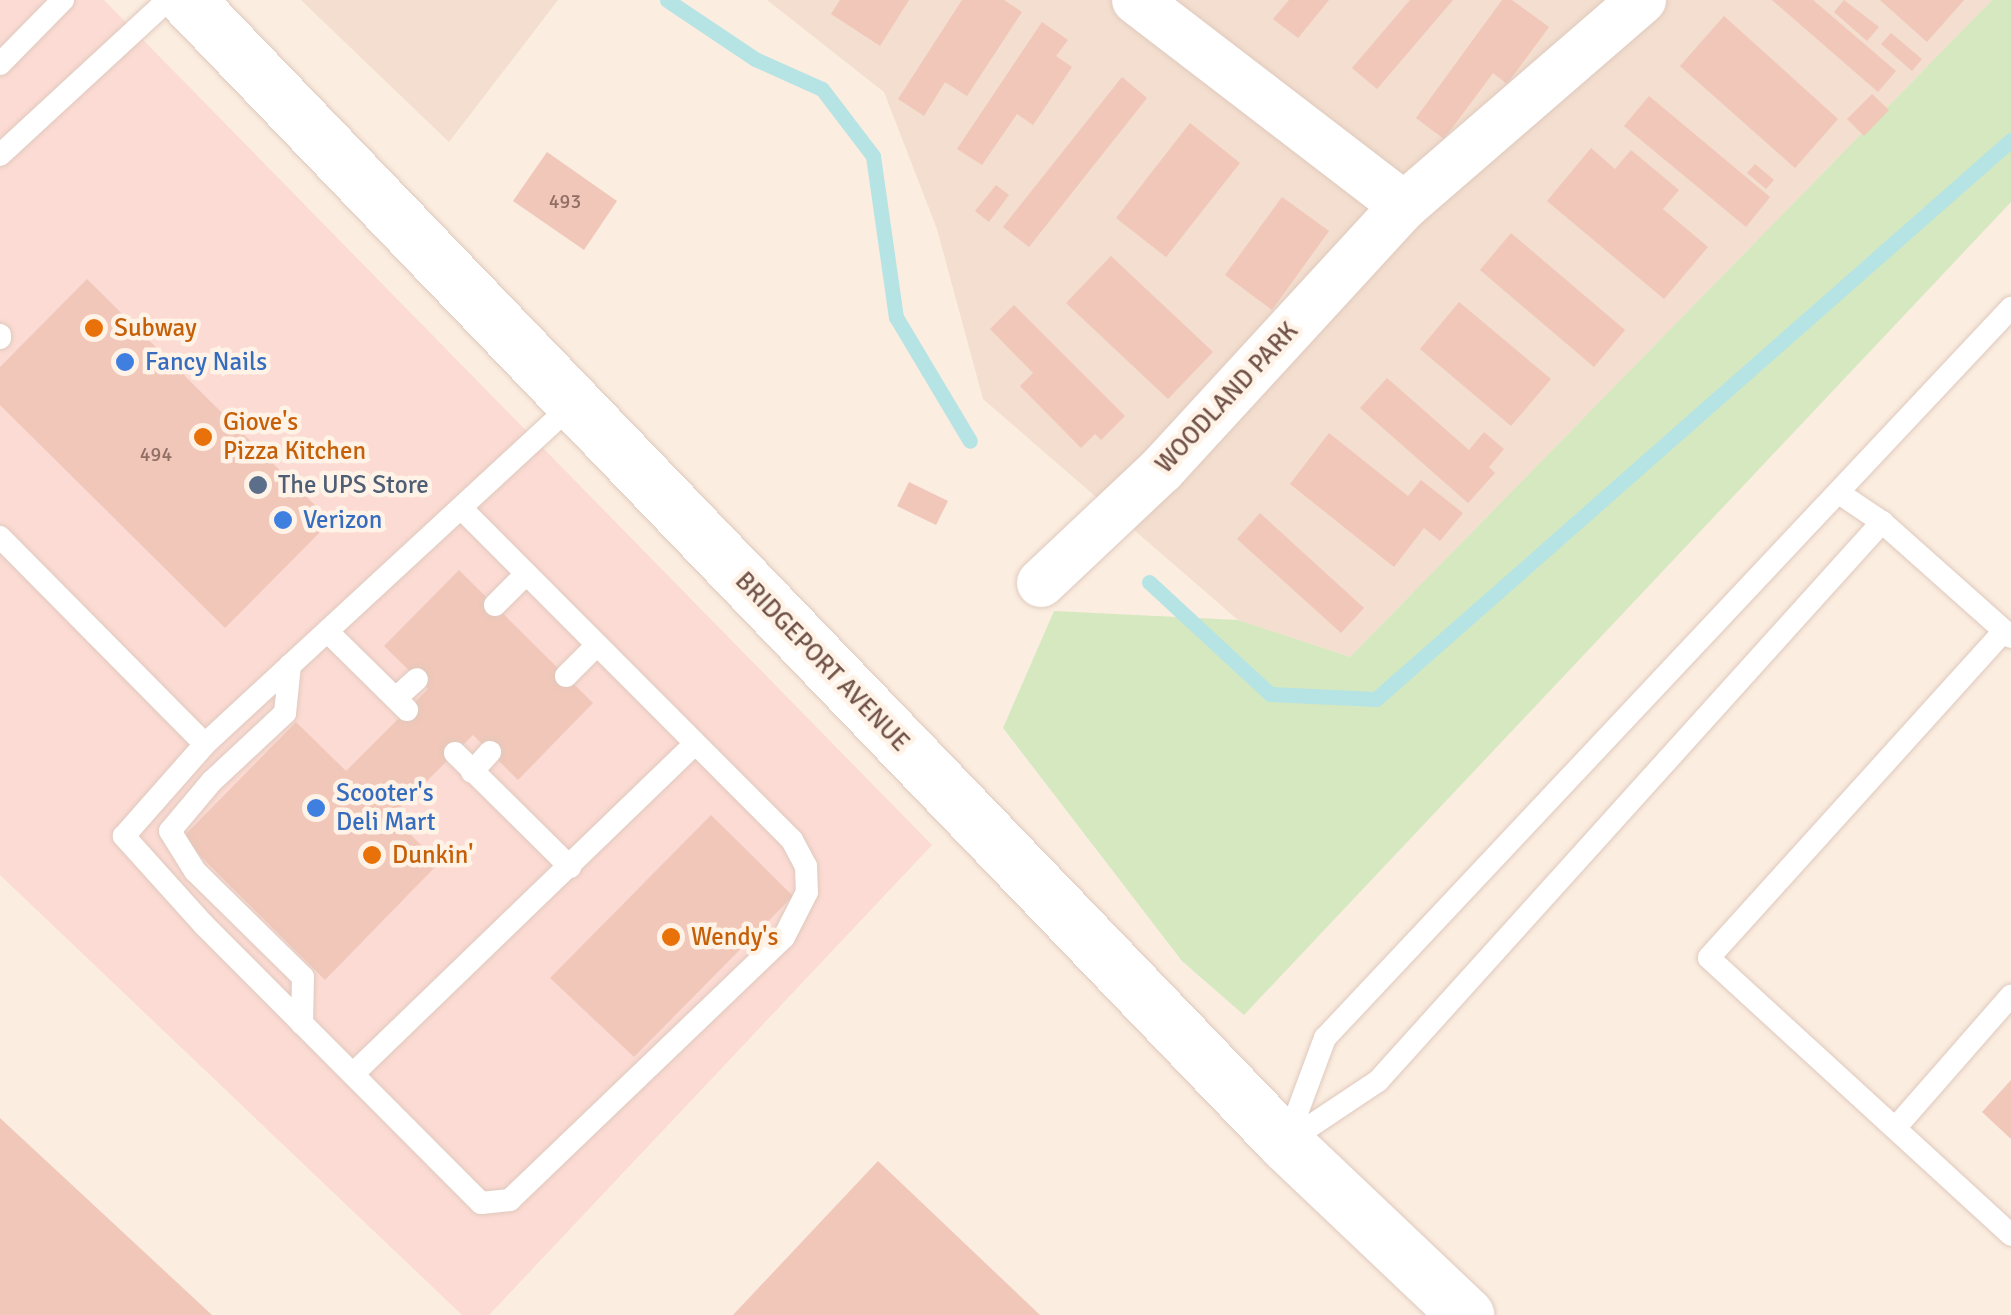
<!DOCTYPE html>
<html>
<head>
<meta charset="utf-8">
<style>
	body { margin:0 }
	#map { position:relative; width:2011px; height:1315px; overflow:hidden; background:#fbede0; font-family:Signika,sans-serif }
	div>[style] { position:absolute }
	.residential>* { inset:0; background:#f3decf }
	.commercial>* { inset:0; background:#fcdbd4 }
	.green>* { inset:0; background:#d6e8c0 }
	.stream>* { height:15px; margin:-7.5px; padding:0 7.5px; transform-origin:7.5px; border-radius:7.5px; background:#b6e3e4 }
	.building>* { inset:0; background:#f0c7b9 }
	.roads { filter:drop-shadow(0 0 2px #dfc9bd) drop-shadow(0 0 2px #dfc9bd) }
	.lane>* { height:22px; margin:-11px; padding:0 11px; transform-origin:11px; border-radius:11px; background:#fff }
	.street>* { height:48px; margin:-24px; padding:0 24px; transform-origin:24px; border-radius:24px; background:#fff }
	.secondary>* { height:55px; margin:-27.5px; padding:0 27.5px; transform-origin:27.5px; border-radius:27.5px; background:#fff }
	.dots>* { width:28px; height:28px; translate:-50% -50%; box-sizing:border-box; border:5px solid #fff2e6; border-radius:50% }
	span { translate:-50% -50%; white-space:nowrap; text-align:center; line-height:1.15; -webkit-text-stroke:9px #fff2e6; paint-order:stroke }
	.number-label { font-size:20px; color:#916f64 }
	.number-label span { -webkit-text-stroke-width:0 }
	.food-label { font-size:25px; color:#c56008 }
	.left { translate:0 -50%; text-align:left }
	.shop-label { font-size:25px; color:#366cbe }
	.street-label { font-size:25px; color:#715248 }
	.service-label { font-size:25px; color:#4e5e75 }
</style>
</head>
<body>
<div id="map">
	<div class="residential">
		<div style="clip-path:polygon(301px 0,558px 0,449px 142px)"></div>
		<div style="clip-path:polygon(767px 0,1992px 0,1350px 657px,1238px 620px,983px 399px,937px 229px,884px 92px)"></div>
	</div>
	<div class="commercial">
		<div style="clip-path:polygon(0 0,104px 0,932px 845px,489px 1315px,462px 1315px,0 875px)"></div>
	</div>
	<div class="green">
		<div style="clip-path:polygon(1992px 0,2011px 0,2011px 202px,1244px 1015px,1182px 961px,1003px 728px,1054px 611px,1238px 620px,1350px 657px)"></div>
	</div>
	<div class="stream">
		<div style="left:667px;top:0;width:106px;rotate:33.8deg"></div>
		<div style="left:755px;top:59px;width:73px;rotate:24.1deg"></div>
		<div style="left:822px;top:89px;width:84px;rotate:52.7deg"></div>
		<div style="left:873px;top:156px;width:163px;rotate:81.9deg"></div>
		<div style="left:896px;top:317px;width:144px;rotate:59.2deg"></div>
		<div style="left:1149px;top:582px;width:165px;rotate:42.8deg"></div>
		<div style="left:1270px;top:694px;width:106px;rotate:2.7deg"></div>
		<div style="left:1376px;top:699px;width:846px;rotate:-41.36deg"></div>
	</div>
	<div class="building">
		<div style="clip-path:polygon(840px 0,909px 0,880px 46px,831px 14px)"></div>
		<div style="clip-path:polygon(962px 0,1004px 0,1022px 12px,967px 96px,945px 82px,924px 116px,898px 99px)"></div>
		<div style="clip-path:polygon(1289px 0,1329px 0,1298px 38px,1273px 19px)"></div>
		<div style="clip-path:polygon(1410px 0,1453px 0,1377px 89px,1352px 68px)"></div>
		<div style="clip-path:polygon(1502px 0,1512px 0,1549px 27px,1507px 84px,1493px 73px,1444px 139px,1416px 118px)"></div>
		<div style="clip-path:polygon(1772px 0,1813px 0,1896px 71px,1878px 92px)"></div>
		<div style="clip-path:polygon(1844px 0,1879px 27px,1867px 41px,1834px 12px)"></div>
		<div style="clip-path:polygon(1880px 0,1964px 0,1927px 42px)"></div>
		<div style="clip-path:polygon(1724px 16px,1838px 119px,1795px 168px,1680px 66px)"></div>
		<div style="clip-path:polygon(1042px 22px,1068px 40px,1056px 56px,1072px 67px,1033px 125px,1017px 114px,982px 165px,957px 149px)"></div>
		<div style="clip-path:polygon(1891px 33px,1922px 59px,1912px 71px,1881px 44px)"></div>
		<div style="clip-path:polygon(1122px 77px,1147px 98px,1029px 247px,1003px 227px)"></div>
		<div style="clip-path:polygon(1872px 94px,1889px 110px,1864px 136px,1847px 119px)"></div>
		<div style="clip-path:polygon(1649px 96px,1770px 197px,1746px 227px,1624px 126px)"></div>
		<div style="clip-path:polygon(1190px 123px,1240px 163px,1166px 257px,1116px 218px)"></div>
		<div style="clip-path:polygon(1591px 148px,1615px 169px,1631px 150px,1679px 190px,1663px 209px,1708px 247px,1664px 299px,1547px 201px)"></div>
		<div style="clip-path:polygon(547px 152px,617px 201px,584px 250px,513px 201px)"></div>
		<div style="clip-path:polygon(1755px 164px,1774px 180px,1766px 189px,1747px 173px)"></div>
		<div style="clip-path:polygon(996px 185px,1009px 195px,989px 222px,975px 211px)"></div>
		<div style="clip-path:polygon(1282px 197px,1329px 231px,1272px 310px,1225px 275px)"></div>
		<div style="clip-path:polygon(1511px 233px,1625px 330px,1594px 367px,1480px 270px)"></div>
		<div style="clip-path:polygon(1111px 256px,1213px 352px,1168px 399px,1066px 303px)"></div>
		<div style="clip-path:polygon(87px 279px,331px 521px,225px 628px,0 405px,0 367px)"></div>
		<div style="clip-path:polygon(1459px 302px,1551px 379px,1511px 426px,1420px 349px)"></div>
		<div style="clip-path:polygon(1014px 305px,1125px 416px,1101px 440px,1095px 434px,1081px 448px,1020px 386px,1033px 373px,990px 329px)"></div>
		<div style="clip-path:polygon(1387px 378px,1469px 450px,1484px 432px,1504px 449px,1489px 467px,1495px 473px,1468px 503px,1360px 408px)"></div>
		<div style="clip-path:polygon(1329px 433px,1408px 496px,1421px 480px,1463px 513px,1440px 541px,1424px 528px,1394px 567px,1290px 484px)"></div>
		<div style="clip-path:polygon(909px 482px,948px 501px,936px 525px,897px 506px)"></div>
		<div style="clip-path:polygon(1260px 513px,1364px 608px,1341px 633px,1237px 539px)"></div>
		<div style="clip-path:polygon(459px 570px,593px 703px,518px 780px,473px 735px,392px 816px,439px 863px,325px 980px,182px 838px,296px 722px,346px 771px,428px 689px,384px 646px)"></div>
		<div style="clip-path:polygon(711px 815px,793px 896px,634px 1057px,550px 978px)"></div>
		<div style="clip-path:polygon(2011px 1080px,2011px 1139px,1982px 1112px)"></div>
		<div style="clip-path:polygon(0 1118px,212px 1315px,0 1315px)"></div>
		<div style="clip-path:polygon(878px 1161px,1040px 1315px,733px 1315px)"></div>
	</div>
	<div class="roads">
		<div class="lane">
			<div style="left:0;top:64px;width:90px;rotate:-45.5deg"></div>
			<div style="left:0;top:155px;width:229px;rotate:-42.7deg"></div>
			<div style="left:0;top:335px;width:3px;rotate:90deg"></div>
			<div style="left:1839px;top:493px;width:52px;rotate:34deg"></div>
			<div style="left:1882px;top:522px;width:173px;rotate:41.7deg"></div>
			<div style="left:462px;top:509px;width:467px;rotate:45.1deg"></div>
			<div style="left:792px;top:840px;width:30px;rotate:62deg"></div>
			<div style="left:806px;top:866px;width:26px;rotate:88deg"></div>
			<div style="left:807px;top:892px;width:51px;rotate:117.1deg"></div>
			<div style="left:784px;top:937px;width:380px;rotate:136.2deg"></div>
			<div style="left:510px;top:1200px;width:29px;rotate:174deg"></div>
			<div style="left:481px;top:1203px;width:392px;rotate:-134.9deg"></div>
			<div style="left:204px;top:925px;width:120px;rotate:-132deg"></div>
			<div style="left:124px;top:836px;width:123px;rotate:-48.6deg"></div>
			<div style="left:205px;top:744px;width:501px;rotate:-42.74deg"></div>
			<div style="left:0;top:537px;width:291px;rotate:45.3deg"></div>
			<div style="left:495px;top:605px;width:44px;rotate:-45deg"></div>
			<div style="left:2004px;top:631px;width:440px;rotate:132.1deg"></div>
			<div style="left:1709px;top:958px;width:410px;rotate:42.5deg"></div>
			<div style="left:328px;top:632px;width:111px;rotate:44.6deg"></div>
			<div style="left:290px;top:665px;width:48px;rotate:95.9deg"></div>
			<div style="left:285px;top:713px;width:100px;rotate:137deg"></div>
			<div style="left:212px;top:781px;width:65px;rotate:130deg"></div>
			<div style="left:170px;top:831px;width:47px;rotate:58deg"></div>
			<div style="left:195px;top:871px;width:151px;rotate:44.5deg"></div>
			<div style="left:303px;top:977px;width:47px;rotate:91.2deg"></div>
			<div style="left:566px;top:676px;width:41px;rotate:-45deg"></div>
			<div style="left:396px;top:698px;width:28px;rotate:-42deg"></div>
			<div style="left:455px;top:753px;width:162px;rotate:44.7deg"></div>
			<div style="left:472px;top:772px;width:27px;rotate:-48deg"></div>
			<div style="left:353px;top:1074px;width:472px;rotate:-44deg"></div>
			<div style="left:1897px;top:1126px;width:173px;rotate:-48.8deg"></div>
			<div style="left:1287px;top:1140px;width:109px;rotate:-69.6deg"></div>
			<div style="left:1325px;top:1038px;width:1002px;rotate:-46.78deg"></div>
			<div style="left:1285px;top:1143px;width:112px;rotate:-33.7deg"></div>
			<div style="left:1378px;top:1081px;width:753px;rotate:-47.96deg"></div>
		</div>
		<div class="street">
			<div style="left:1136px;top:0;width:338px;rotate:37.5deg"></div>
			<div style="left:1041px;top:583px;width:165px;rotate:-43.3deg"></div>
			<div style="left:1161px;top:470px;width:359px;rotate:-47.4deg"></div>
			<div style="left:1404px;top:206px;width:315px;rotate:-40.9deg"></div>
		</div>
		<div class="secondary">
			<div style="left:187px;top:0;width:1585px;rotate:46.15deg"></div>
			<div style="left:1285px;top:1143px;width:250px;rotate:43.5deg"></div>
		</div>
	</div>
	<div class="dots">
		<div style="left:94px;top:328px;background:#e8710a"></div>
		<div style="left:125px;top:362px;background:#3f7fe0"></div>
		<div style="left:203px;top:437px;background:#e8710a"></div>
		<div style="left:258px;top:485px;background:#5c6f8a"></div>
		<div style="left:283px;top:520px;background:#3f7fe0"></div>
		<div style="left:316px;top:808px;background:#3f7fe0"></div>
		<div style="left:372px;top:855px;background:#e8710a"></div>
		<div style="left:671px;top:937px;background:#e8710a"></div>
	</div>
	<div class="number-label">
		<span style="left:565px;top:201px">493</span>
		<span style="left:156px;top:454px">494</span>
	</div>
	<div class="food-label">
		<span class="left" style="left:114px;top:328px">Subway</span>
		<span class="left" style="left:223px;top:437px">Giove's<br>Pizza Kitchen</span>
		<span class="left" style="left:392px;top:855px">Dunkin'</span>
		<span class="left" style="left:691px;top:937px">Wendy's</span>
	</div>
	<div class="shop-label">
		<span class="left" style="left:145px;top:362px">Fancy Nails</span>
		<span class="left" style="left:303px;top:520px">Verizon</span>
		<span class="left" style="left:336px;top:808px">Scooter's<br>Deli Mart</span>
	</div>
	<div class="street-label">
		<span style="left:1227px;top:398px;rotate:-47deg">WOODLAND PARK</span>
		<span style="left:822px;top:662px;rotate:46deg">BRIDGEPORT AVENUE</span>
	</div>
	<div class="service-label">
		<span class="left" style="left:278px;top:485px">The UPS Store</span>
	</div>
</div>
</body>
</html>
